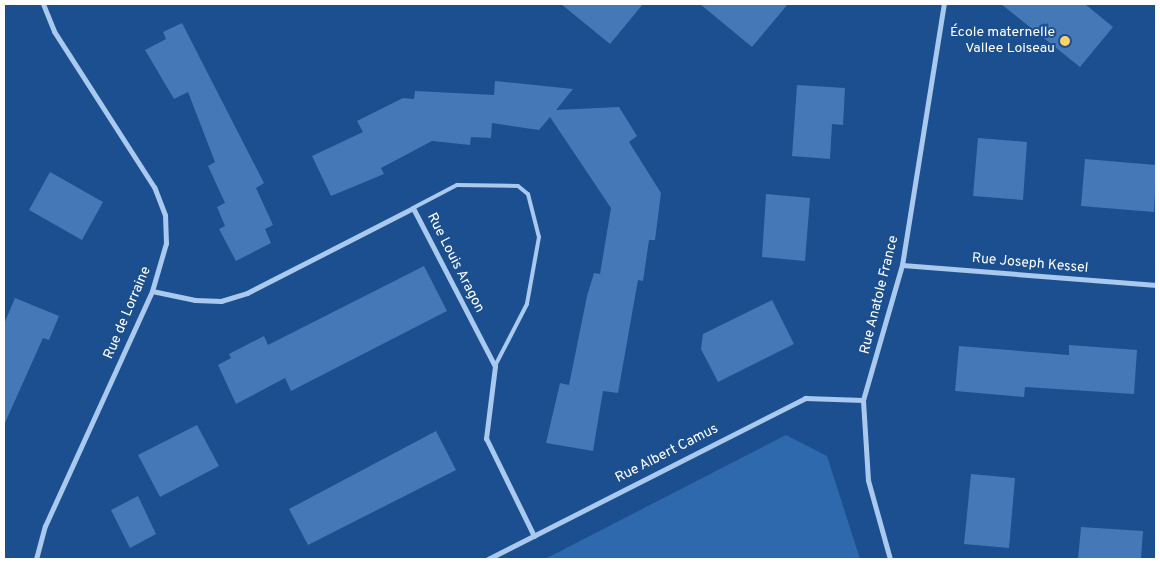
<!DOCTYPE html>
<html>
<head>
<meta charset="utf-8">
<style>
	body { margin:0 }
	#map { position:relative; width:1160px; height:563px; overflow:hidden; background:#1b4f8f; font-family:Overpass,sans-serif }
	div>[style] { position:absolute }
	.green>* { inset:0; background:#2e69ad }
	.building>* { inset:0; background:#4478b7 }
	.lane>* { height:4px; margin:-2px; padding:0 2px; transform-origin:2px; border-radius:2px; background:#a9c9ee }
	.street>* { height:5px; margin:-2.5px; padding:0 2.5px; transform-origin:2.5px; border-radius:2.5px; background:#a9c9ee }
	.dots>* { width:14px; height:14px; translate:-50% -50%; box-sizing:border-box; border:2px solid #1b4f8f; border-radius:50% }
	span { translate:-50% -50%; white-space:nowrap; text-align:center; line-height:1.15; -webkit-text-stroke:4px #1b4f8f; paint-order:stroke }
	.poi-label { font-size:14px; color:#fff }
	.right { translate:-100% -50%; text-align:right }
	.street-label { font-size:14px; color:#fff }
	.frame { position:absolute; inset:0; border:5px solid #fff; pointer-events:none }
</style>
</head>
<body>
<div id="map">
	<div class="green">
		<div style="clip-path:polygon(786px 435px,827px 456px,860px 559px,545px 559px)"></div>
	</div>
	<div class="building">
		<div style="clip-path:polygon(561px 4px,643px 4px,610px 44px)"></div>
		<div style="clip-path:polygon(700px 4px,788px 4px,752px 47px)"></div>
		<div style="clip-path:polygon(1001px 4px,1085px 4px,1113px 27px,1080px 67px)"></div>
		<div style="clip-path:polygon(182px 23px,264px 183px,256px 188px,273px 225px,265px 229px,271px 243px,236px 261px,219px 229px,225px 226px,217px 207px,225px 203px,208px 166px,215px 162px,188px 92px,174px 99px,145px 50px,166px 39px,163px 32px)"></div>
		<div style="clip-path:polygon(495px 81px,573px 89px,556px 110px,619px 107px,637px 136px,629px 142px,661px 193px,655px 240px,649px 240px,643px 281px,638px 280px,618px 393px,603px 391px,593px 451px,546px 443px,560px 383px,569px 385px,587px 296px,594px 273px,600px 274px,611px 208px,550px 117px,539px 130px,492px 123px,491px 138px,471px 137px,470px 145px,432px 141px,381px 168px,384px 174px,331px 196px,312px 156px,363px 132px,357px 121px,403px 98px,414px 99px,415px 91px,494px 95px)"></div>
		<div style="clip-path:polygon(797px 85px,845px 88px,843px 125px,832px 124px,830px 159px,792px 156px)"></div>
		<div style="clip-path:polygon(978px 138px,1027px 142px,1023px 200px,973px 196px)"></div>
		<div style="clip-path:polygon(1085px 159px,1156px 165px,1154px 212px,1081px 206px)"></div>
		<div style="clip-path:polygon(50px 172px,103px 202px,82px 240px,29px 210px)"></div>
		<div style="clip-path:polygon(766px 194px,810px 198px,805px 261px,762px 257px)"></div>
		<div style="clip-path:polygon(424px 266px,447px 311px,291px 391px,285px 378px,236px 404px,218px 365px,231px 358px,229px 354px,264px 336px,268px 345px)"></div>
		<div style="clip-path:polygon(15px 298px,59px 316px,49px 340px,43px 338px,4px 425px,4px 324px)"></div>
		<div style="clip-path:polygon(772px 300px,794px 344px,718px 382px,701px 349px,703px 334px)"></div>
		<div style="clip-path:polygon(1069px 345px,1137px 350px,1134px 394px,1025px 387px,1024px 397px,955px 391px,959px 346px,1069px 355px)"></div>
		<div style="clip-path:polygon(197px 425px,219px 466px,160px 497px,138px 455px)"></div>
		<div style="clip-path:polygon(436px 431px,456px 470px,308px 545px,289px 509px)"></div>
		<div style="clip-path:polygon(971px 474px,1015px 478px,1009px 548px,964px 544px)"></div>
		<div style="clip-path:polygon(138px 496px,156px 534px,130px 548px,111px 510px)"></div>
		<div style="clip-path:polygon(1081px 527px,1143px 531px,1141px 559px,1078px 559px)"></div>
	</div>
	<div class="lane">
		<div style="left:413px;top:208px;width:50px;rotate:-27.6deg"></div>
		<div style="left:457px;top:185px;width:61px;rotate:0.9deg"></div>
		<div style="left:518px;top:186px;width:13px;rotate:39deg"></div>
		<div style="left:528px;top:194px;width:44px;rotate:75.7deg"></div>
		<div style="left:539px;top:237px;width:68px;rotate:100.2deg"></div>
		<div style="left:527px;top:304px;width:70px;rotate:117.3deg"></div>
	</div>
	<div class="street">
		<div style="left:902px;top:265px;width:255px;rotate:4.5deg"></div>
		<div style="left:152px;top:291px;width:44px;rotate:11.8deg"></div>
		<div style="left:195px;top:300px;width:26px;rotate:2deg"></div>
		<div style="left:221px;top:301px;width:27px;rotate:-17deg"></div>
		<div style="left:247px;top:293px;width:186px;rotate:-27.1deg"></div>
		<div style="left:413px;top:208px;width:178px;rotate:62.6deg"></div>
		<div style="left:495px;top:366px;width:73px;rotate:97.1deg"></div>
		<div style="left:486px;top:438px;width:109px;rotate:63.9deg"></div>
		<div style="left:36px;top:559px;width:34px;rotate:-75deg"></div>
		<div style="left:45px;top:526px;width:258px;rotate:-65.5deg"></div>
		<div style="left:152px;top:291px;width:50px;rotate:-73.7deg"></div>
		<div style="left:166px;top:243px;width:28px;rotate:-92deg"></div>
		<div style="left:165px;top:215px;width:30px;rotate:-111deg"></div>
		<div style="left:154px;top:187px;width:185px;rotate:-122.7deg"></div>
		<div style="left:54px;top:31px;width:29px;rotate:-112deg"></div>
		<div style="left:488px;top:559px;width:356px;rotate:-26.9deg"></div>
		<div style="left:805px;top:398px;width:58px;rotate:2deg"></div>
		<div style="left:890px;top:559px;width:82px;rotate:-105.6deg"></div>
		<div style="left:868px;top:480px;width:80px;rotate:-93.6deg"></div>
		<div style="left:863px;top:400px;width:141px;rotate:-73.9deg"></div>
		<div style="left:902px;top:265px;width:264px;rotate:-80.9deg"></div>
	</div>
	<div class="dots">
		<div style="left:1065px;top:41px;background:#ffd166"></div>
	</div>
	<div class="poi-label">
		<span class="right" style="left:1055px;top:41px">École maternelle<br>Vallee Loiseau</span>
	</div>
	<div class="street-label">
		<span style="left:455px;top:263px;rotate:63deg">Rue Louis Aragon</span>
		<span style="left:1030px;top:264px;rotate:5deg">Rue Joseph Kessel</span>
		<span style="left:880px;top:295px;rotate:-76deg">Rue Anatole France</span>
		<span style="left:128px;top:313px;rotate:-67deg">Rue de Lorraine</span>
		<span style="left:667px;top:454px;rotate:-27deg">Rue Albert Camus</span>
	</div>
	<div class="frame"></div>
</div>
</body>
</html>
